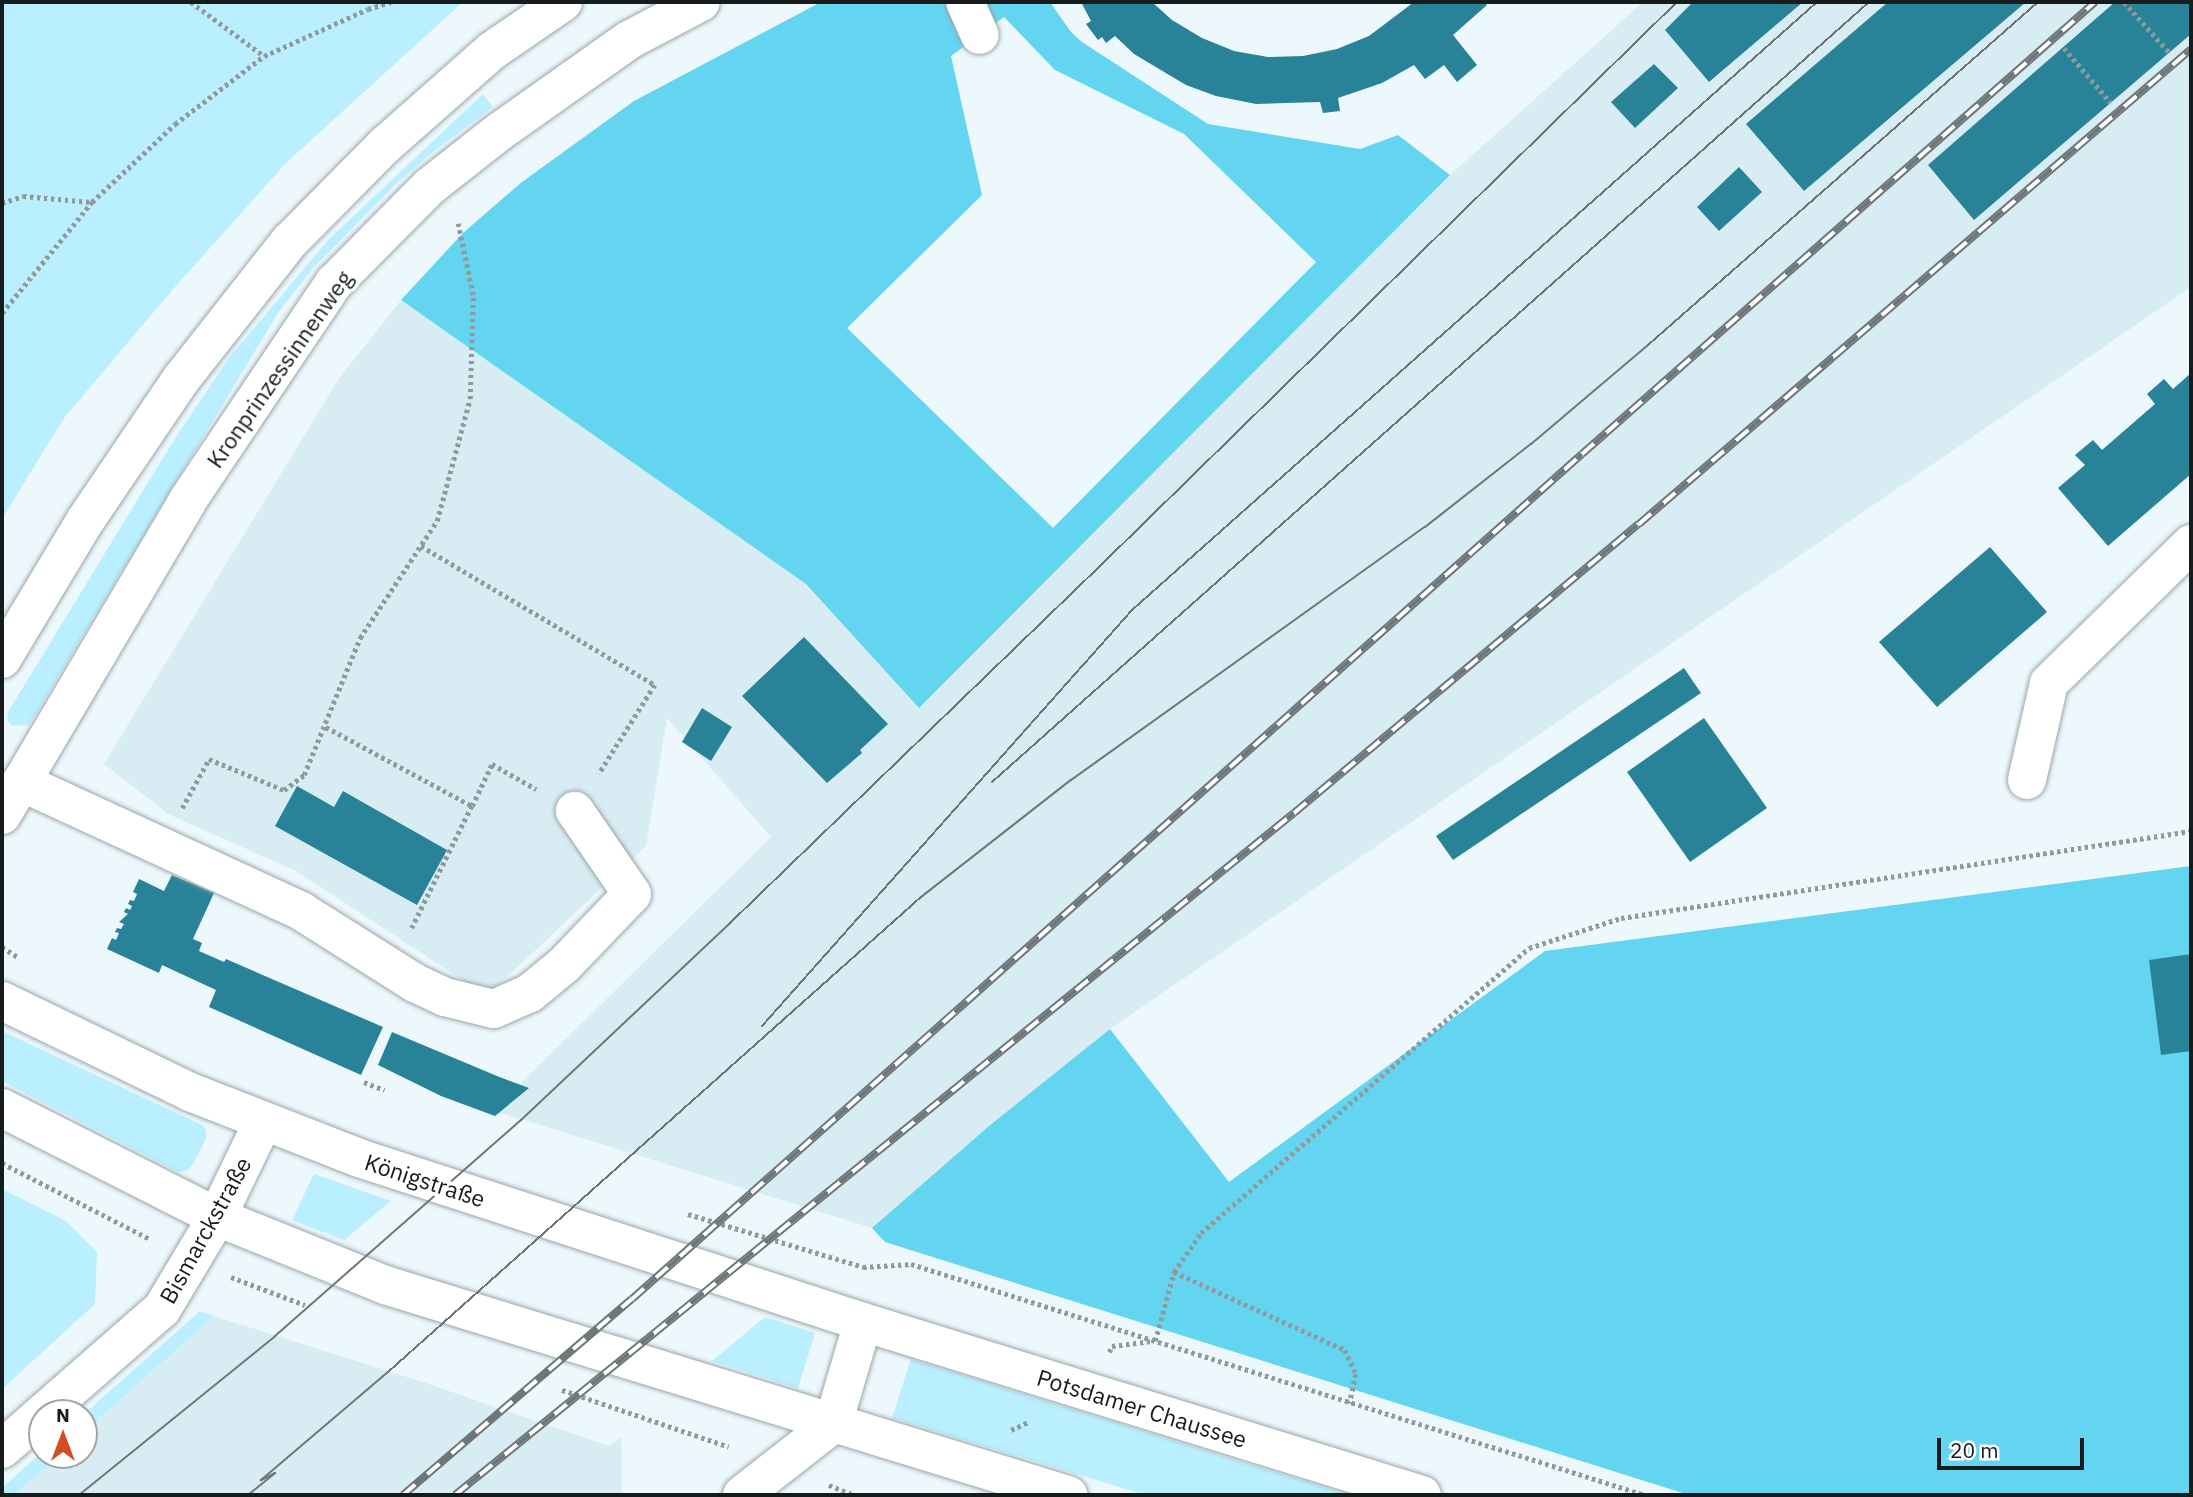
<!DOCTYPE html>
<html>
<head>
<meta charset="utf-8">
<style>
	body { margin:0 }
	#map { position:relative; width:2193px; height:1497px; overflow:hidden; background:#ecf8fc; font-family:"IBM Plex Sans",sans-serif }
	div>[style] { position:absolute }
	.built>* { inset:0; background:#d8edf3 }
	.green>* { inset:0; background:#b9effe }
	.forest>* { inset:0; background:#63d5f1 }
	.building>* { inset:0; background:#298398 }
	.path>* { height:4.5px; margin-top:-2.25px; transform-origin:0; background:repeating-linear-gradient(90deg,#90999b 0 3.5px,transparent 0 7px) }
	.roads { filter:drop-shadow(0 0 2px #9aa6a9) drop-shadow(0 0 2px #9aa6a9) }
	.minor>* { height:38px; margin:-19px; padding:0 19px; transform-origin:19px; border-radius:19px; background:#fff }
	.major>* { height:38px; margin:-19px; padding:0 19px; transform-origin:19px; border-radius:19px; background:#fff }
	.tram>* { height:2px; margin:-1px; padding:0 1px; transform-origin:1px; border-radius:1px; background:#6e7678 }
	.rail>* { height:8px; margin-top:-4px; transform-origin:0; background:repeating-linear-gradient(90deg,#fff 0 16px,#6e7678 0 32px); box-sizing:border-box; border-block:2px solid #6e7678 }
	span { translate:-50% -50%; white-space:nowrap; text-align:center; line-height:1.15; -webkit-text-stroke:7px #fff; paint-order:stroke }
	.street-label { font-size:23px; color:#161b1c }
	.frame { position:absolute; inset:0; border:4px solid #161b1c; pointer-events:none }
	.north { position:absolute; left:28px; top:1399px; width:70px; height:70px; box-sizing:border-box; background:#fff; border:2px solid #a2a4a4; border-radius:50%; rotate:0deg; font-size:19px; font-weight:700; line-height:28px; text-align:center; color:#161b1c }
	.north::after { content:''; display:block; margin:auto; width:24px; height:32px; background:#d44c21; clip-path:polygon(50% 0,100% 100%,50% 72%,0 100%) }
	.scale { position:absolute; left:1937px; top:1438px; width:147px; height:32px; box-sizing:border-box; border:4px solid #161b1c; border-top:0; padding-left:9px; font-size:21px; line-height:24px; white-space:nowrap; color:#161b1c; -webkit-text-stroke:5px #fff; paint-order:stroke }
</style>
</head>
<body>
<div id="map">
	<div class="built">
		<div style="clip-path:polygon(1643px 2px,2191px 2px,2191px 287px,1110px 1029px,989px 1126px,872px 1228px,498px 1112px,528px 1089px,520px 1084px,771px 837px,667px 718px,646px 846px,487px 996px,296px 871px,168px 814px,104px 764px,340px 377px,401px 300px,806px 584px,919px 708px,1450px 175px)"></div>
		<div style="clip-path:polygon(214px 1316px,426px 1383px,609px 1446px,621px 1437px,622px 1495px,14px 1495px,59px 1455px,84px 1455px,84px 1432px)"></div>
	</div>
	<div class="green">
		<div style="clip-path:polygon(2px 2px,463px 2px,287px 162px,174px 288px,64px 418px,2px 519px)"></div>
		<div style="clip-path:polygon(483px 94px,493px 107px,434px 151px,396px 184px,313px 268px,278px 313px,29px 725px,12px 726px,7px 719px,8px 712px,174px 440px,229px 358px,329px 239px)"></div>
		<div style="clip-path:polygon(2px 1031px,202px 1125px,206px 1131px,206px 1139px,193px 1164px,187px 1171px,178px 1172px,2px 1081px)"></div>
		<div style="clip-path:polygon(314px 1174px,391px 1201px,344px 1240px,292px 1220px)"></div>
		<div style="clip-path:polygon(2px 1189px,66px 1221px,97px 1252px,95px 1304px,2px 1389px)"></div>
		<div style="clip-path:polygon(200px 1311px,214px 1316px,84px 1432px,84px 1414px)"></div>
		<div style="clip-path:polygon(765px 1317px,815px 1333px,798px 1388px,712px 1361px)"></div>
		<div style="clip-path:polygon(911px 1359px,1311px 1483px,1350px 1495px,1146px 1495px,892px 1418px)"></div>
		<div style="clip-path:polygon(42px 1452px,42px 1455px,59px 1455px,14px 1495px,2px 1495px,2px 1488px)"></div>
	</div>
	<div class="forest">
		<div style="clip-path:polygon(evenodd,821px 2px,1050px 2px,1071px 32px,1082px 42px,1208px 124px,1360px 149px,1398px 135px,1450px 175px,919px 708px,806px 584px,401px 300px,463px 233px,522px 182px,634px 101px,821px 2px,1004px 17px,1055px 70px,1184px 134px,1316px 262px,1053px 528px,847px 328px,982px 195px,951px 56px,1004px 17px)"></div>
		<div style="clip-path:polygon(2191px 866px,2191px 1495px,1689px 1495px,885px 1242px,872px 1228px,989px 1126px,1110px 1029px,1229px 1182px,1545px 951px)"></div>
	</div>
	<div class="building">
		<div style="clip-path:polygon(1081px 2px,1152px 2px,1172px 20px,1202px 38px,1234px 51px,1268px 57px,1303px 56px,1337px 49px,1369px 36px,1414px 2px,1484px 2px,1487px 5px,1453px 35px,1477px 65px,1457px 82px,1444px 65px,1425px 79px,1414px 65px,1382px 83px,1338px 98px,1340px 111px,1323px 113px,1320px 102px,1256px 104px,1216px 96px,1186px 85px,1134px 54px,1115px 36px,1106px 43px,1102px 37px,1098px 40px,1086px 24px,1091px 21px)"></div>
		<div style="clip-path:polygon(1693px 2px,1803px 2px,1709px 82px,1665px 30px)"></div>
		<div style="clip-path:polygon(1888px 2px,2026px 2px,1804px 191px,1746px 124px)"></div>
		<div style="clip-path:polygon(2115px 2px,2191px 2px,2191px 34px,1974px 220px,1928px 165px)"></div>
		<div style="clip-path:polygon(1654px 64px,1678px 88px,1635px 128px,1611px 102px)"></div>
		<div style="clip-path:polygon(1739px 167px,1762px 192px,1719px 231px,1697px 207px)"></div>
		<div style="clip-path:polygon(2191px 373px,2191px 474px,2108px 546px,2058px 488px,2085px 465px,2075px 455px,2093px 440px,2102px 450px,2155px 404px,2147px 394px,2164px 379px,2173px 389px)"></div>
		<div style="clip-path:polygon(1990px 547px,2047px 612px,1937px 707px,1879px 642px)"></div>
		<div style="clip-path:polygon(804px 637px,888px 724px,860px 750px,862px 753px,827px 783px,742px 696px)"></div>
		<div style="clip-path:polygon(1684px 668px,1701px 693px,1453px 860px,1436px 836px)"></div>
		<div style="clip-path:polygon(702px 708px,732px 727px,711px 761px,682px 742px)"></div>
		<div style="clip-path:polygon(1704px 718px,1767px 808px,1690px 862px,1627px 772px)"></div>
		<div style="clip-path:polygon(297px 786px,334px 807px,343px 791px,447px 850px,417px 905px,275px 826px)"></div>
		<div style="clip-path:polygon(172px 875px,214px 893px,193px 939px,202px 943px,199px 951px,224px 962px,226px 959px,383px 1027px,361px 1075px,209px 1007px,216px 990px,162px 965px,159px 973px,107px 949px,112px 938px,116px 940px,119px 933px,115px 932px,117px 928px,121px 929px,124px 924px,119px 922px,128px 914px,124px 912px,126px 908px,130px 910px,132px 906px,128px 904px,130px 900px,134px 901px,137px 894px,133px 892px,139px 879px,164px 891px)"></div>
		<div style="clip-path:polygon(2191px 954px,2191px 1051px,2161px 1055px,2149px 960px)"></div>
		<div style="clip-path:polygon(392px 1032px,497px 1076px,529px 1088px,495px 1116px,441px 1096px,378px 1065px)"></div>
	</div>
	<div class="path">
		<div style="left:191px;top:2px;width:91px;rotate:36.5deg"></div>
		<div style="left:2124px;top:2px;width:67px;rotate:48deg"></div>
		<div style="left:2064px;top:48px;width:72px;rotate:49.5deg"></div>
		<div style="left:2px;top:203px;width:22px;rotate:-18deg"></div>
		<div style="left:23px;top:196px;width:68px;rotate:5deg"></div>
		<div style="left:2px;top:313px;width:143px;rotate:-51deg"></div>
		<div style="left:92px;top:202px;width:114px;rotate:-43.2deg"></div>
		<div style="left:175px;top:124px;width:112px;rotate:-37.4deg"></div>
		<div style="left:264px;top:56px;width:114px;rotate:-24.3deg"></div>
		<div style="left:368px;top:9px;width:24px;rotate:-17deg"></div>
		<div style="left:421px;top:546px;width:272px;rotate:30.7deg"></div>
		<div style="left:655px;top:685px;width:105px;rotate:122.2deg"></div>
		<div style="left:326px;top:727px;width:166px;rotate:28.4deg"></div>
		<div style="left:472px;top:806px;width:136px;rotate:116.2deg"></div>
		<div style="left:472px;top:806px;width:47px;rotate:-64.5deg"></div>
		<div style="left:492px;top:764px;width:51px;rotate:29.6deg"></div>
		<div style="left:182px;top:808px;width:56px;rotate:-61.1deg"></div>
		<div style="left:209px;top:759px;width:81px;rotate:22.5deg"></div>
		<div style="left:284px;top:790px;width:25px;rotate:-37deg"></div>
		<div style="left:304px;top:775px;width:148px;rotate:-67.8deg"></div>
		<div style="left:360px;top:638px;width:140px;rotate:-56.7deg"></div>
		<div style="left:437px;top:521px;width:126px;rotate:-74.9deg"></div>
		<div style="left:470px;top:399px;width:104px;rotate:-88.3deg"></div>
		<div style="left:473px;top:295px;width:73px;rotate:-101.9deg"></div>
		<div style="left:2px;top:947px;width:19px;rotate:32deg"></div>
		<div style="left:364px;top:1082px;width:22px;rotate:21deg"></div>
		<div style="left:2px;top:1163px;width:166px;rotate:27.2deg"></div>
		<div style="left:688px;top:1214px;width:183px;rotate:16.8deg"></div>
		<div style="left:863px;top:1267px;width:48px;rotate:-3.6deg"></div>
		<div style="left:911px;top:1264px;width:769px;rotate:17.47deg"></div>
		<div style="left:1174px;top:1272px;width:188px;rotate:24.5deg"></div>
		<div style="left:1345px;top:1350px;width:26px;rotate:65deg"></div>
		<div style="left:1356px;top:1374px;width:30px;rotate:102deg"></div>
		<div style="left:231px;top:1277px;width:79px;rotate:20.7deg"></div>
		<div style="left:1155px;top:1341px;width:72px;rotate:-74.6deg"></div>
		<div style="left:1174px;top:1272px;width:47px;rotate:-55.3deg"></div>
		<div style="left:1201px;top:1233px;width:435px;rotate:-41deg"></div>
		<div style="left:1529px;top:948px;width:97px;rotate:-18.1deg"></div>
		<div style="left:1621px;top:918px;width:577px;rotate:-8.68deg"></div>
		<div style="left:1109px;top:1352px;width:7px;rotate:-63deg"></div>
		<div style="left:1112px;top:1346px;width:40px;rotate:-7.1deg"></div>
		<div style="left:562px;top:1390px;width:176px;rotate:18.8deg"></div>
		<div style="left:1011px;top:1430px;width:19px;rotate:-25deg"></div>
		<div style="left:829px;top:1485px;width:27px;rotate:22deg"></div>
	</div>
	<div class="roads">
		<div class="minor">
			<div style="left:965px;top:2px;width:36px;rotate:66deg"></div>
			<div style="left:2027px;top:780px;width:99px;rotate:-77.2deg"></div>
			<div style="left:2049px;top:683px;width:199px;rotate:-44.4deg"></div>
			<div style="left:21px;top:782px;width:308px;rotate:24.7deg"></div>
			<div style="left:301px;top:911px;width:135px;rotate:32.3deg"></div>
			<div style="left:415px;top:983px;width:33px;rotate:25deg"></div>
			<div style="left:445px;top:997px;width:50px;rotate:13.8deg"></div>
			<div style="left:494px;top:1009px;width:39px;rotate:-24deg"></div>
			<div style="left:530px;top:993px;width:44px;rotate:-39.5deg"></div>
			<div style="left:564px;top:965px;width:98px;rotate:-46.2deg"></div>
			<div style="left:632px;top:894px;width:101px;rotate:-124.5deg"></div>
			<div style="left:43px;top:1413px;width:158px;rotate:-41.2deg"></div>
			<div style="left:162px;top:1309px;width:107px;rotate:-59.1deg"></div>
			<div style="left:217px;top:1217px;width:106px;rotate:-64.2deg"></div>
			<div style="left:2px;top:1449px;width:53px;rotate:-41.2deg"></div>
			<div style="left:742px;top:1495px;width:115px;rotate:-38deg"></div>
			<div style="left:833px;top:1424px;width:106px;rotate:-73.6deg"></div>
		</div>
		<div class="major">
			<div style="left:2px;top:659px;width:161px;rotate:-59deg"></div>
			<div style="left:85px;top:521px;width:173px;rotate:-55.9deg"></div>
			<div style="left:182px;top:378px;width:174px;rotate:-51.8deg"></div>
			<div style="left:290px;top:241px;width:134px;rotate:-45.3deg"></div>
			<div style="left:384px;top:146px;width:145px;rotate:-41.4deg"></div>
			<div style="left:493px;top:50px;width:85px;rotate:-34.4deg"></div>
			<div style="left:2px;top:815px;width:366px;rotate:-59.4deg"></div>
			<div style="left:188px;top:500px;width:262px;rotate:-56.1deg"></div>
			<div style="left:334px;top:283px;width:135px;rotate:-45.3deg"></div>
			<div style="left:429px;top:187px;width:89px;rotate:-38.2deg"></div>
			<div style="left:499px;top:132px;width:159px;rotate:-35.3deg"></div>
			<div style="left:629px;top:40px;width:81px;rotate:-27.8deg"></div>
			<div style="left:2px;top:1001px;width:209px;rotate:25.8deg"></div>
			<div style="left:190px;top:1092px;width:181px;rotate:21.3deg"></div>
			<div style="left:359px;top:1158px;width:530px;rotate:18.02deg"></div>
			<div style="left:863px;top:1322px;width:585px;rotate:17.2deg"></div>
			<div style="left:2px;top:1108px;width:241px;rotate:26.9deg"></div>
			<div style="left:217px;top:1217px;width:181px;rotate:22deg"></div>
			<div style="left:385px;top:1285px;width:715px;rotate:17.09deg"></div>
		</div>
	</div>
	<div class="tram">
		<div style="left:992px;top:782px;width:1174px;rotate:-41.65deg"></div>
		<div style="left:762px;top:1026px;width:557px;rotate:-48.35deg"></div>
		<div style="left:1132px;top:610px;width:916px;rotate:-41.59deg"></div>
		<div style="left:79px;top:1495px;width:252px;rotate:-39deg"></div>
		<div style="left:275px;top:1336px;width:327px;rotate:-41.3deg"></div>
		<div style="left:521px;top:1120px;width:286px;rotate:-43.3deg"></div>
		<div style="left:729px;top:924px;width:517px;rotate:-43.98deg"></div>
		<div style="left:1101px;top:565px;width:805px;rotate:-44.35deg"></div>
		<div style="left:248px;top:1495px;width:35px;rotate:-39deg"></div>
		<div style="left:275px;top:1473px;width:16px;rotate:153deg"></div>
		<div style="left:261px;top:1480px;width:167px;rotate:-40.4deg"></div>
		<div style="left:388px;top:1372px;width:714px;rotate:-41.71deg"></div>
		<div style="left:921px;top:897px;width:190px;rotate:-38deg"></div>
		<div style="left:1071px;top:780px;width:435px;rotate:-35.6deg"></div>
		<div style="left:1425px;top:527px;width:135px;rotate:-38.1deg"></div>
		<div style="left:1531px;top:444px;width:153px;rotate:-40.2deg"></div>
		<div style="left:1648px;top:345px;width:519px;rotate:-41.33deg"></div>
	</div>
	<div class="rail">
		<div style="left:403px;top:1495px;width:301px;rotate:-40.6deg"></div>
		<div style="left:632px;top:1299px;width:1271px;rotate:-41.65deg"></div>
		<div style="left:1582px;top:454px;width:684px;rotate:-41.38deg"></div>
		<div style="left:455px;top:1495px;width:1081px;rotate:-39.11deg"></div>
		<div style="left:1294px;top:813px;width:450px;rotate:-40deg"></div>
		<div style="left:1639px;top:524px;width:728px;rotate:-40.71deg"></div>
	</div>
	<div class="street-label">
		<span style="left:279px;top:369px;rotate:-55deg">Kronprinzessinnenweg</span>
		<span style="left:425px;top:1180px;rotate:18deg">Königstraße</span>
		<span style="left:205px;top:1230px;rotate:-61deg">Bismarckstraße</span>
		<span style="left:1142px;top:1408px;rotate:17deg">Potsdamer Chaussee</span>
	</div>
	<div class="frame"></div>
	<div class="north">N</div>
	<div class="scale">20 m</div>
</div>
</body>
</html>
